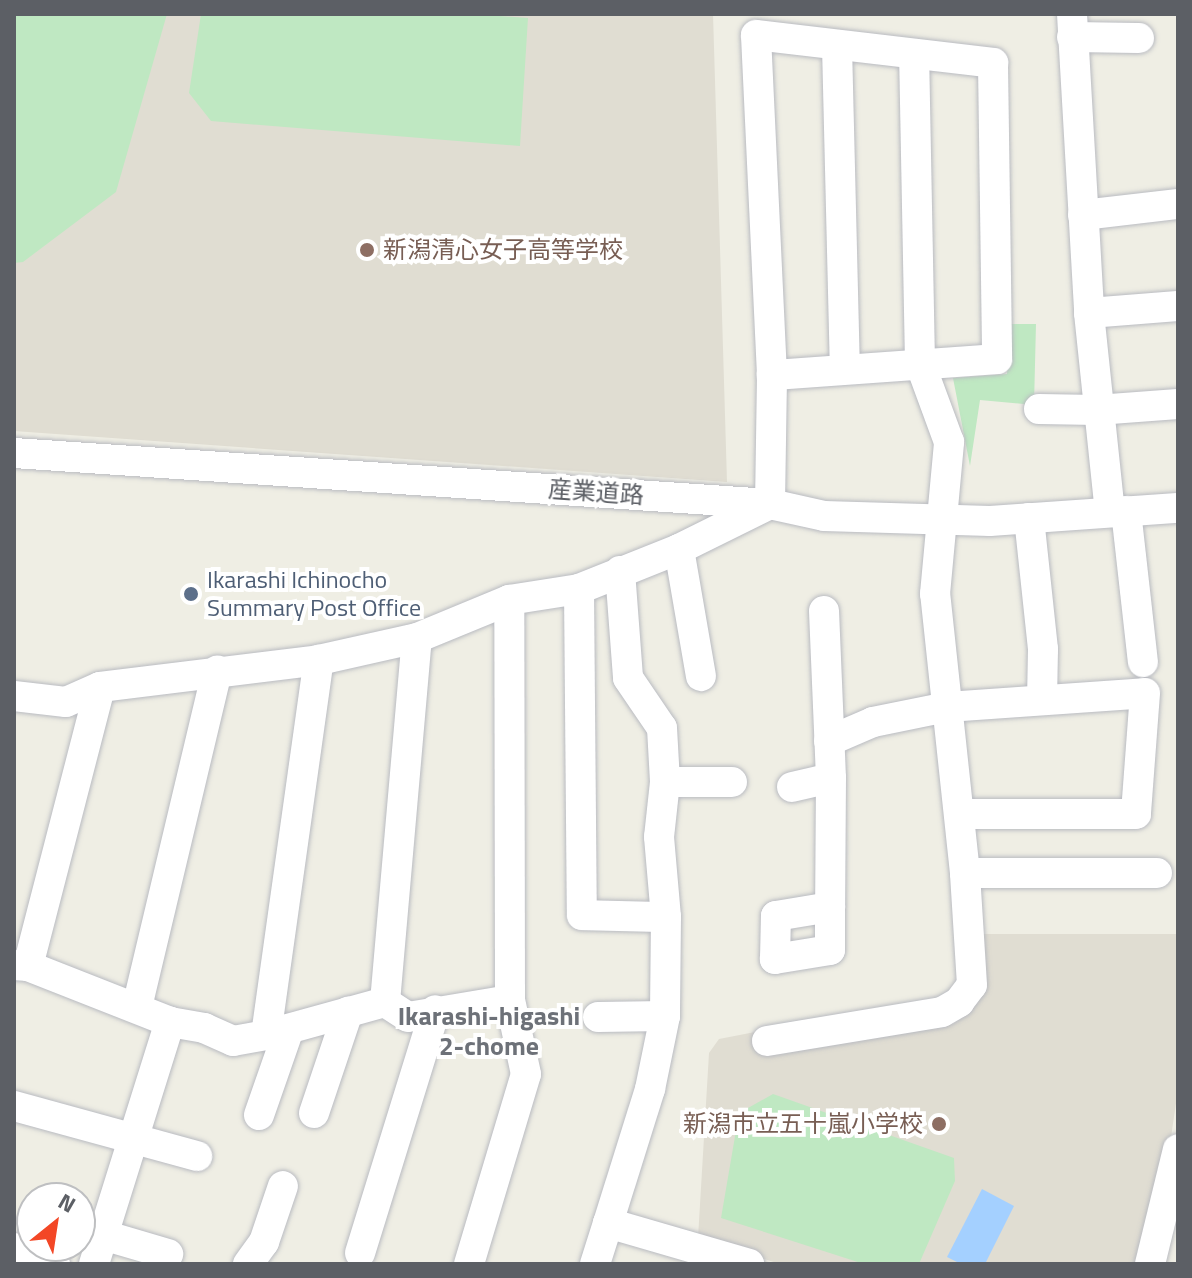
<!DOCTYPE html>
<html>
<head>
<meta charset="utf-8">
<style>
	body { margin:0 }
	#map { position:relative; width:1192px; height:1278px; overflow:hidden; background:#efeee4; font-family:"Titillium Web","Noto Sans JP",sans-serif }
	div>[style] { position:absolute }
	.education>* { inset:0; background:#e0ddd2 }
	.green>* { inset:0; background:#bfe8c2 }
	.water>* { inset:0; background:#a4d0ff }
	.roads { filter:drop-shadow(0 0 2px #b9bbc1) drop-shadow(0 0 2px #b9bbc1) }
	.minor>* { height:30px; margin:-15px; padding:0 15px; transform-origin:15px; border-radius:15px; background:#fff }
	.dots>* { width:22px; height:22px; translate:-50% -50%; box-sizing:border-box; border:4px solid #fff; border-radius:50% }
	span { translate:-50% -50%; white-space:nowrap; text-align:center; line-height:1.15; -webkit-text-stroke:8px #fff; paint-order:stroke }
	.education-label { font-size:24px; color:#785e54 }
	.left { translate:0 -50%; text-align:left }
	.right { translate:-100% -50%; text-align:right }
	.street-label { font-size:24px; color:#5c5f65 }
	.service-label { font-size:24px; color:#4e5e75 }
	.neighbourhood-label { font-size:26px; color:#6d7178; font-weight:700 }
	.frame { position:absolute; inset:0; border:16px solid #5c5f65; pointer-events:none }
	.north { position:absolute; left:16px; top:1182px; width:80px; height:80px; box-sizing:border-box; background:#fff; border:2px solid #bebfc1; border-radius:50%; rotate:30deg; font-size:22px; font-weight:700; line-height:32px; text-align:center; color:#5c5f65 }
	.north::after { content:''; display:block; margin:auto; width:28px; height:36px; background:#f34726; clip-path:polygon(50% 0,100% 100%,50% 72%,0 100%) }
</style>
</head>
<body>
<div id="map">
	<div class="education">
		<div style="clip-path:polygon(91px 14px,713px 14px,727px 482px,14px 431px,14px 69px)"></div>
		<div style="clip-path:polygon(983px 934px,1178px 934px,1178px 1090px,1168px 1157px,1140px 1264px,780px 1264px,698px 1238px,709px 1053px,719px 1039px,781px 1027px,786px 1052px,953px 1024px,970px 1012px,986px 981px)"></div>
	</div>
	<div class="green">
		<div style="clip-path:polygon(14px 14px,167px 14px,116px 192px,23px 262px,14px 263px)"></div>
		<div style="clip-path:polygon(201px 14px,473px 14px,528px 18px,520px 146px,211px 121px,189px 93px)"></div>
		<div style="clip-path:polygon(1009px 324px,1036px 324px,1034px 405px,980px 400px,970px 466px,953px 378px,1007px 374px)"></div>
		<div style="clip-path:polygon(773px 1094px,954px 1158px,955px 1181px,919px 1264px,864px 1264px,721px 1218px,739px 1113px)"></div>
	</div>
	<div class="water">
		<div style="clip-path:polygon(982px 1189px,1014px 1206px,985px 1264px,961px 1264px,947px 1257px)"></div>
	</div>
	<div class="roads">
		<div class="minor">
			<div style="left:1072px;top:14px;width:299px;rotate:86.7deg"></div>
			<div style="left:1089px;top:313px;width:200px;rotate:84deg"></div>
			<div style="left:1072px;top:37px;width:67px;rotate:0.9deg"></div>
			<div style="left:837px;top:46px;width:322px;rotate:88.6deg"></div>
			<div style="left:1083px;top:215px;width:96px;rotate:-6.6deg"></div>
			<div style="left:1089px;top:313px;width:89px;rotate:-4.5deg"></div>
			<div style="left:1039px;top:409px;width:58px;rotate:1deg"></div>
			<div style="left:1097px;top:410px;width:81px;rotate:-4.2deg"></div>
			<div style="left:14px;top:453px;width:758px;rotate:3.86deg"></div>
			<div style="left:770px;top:504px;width:55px;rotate:12.5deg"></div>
			<div style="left:824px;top:516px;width:166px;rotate:1.7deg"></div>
			<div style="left:990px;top:521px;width:188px;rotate:-4deg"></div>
			<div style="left:1126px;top:511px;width:152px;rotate:83.6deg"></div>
			<div style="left:1029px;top:518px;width:132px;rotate:83.9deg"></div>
			<div style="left:1043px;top:649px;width:51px;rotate:91.1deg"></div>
			<div style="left:679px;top:549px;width:129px;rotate:80.2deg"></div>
			<div style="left:620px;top:571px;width:107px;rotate:85.7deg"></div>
			<div style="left:628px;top:678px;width:60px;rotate:55.8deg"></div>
			<div style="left:662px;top:728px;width:54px;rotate:86.8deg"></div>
			<div style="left:665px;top:782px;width:55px;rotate:96.2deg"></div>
			<div style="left:659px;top:837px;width:80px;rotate:85deg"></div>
			<div style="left:666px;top:917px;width:99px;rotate:90.6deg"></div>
			<div style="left:665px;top:1016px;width:75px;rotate:101.6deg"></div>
			<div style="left:650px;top:1089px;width:140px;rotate:107.4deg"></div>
			<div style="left:608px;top:1223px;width:147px;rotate:16.2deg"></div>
			<div style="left:579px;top:589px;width:326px;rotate:89.5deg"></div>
			<div style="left:582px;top:915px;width:84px;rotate:1.4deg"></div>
			<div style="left:824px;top:611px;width:167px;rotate:87.6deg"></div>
			<div style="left:831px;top:778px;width:129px;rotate:90.4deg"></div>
			<div style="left:830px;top:907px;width:43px;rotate:90deg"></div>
			<div style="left:830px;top:950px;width:56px;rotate:170.7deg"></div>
			<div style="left:775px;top:959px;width:43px;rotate:-88.7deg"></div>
			<div style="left:776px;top:916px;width:55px;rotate:-9.5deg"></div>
			<div style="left:14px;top:696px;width:52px;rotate:6.6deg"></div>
			<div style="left:66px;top:702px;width:37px;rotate:-24deg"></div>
			<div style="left:100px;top:687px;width:221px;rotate:-7deg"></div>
			<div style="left:319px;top:660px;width:100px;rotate:-12.7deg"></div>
			<div style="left:417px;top:638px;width:100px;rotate:-22.4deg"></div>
			<div style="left:509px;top:600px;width:71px;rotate:-8.9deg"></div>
			<div style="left:579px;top:589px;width:108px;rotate:-21.8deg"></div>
			<div style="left:679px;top:549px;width:102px;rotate:-26.3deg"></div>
			<div style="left:770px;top:504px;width:129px;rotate:-89.1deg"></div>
			<div style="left:772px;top:375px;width:340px;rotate:-92.7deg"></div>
			<div style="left:756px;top:35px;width:239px;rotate:6.7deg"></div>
			<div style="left:993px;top:63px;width:296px;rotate:89.2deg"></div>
			<div style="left:997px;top:359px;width:226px;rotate:175.9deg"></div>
			<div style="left:829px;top:741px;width:48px;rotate:-23.4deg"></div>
			<div style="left:873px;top:722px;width:76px;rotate:-11.5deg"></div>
			<div style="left:947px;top:707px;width:198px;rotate:-4deg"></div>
			<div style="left:1145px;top:693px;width:121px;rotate:94.3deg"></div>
			<div style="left:1136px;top:814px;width:177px;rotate:180deg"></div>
			<div style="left:665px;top:782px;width:67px"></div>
			<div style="left:792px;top:787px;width:40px;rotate:-13deg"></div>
			<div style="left:965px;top:873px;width:192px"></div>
			<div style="left:14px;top:965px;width:14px;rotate:4deg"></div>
			<div style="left:28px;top:966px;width:153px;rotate:21.5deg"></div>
			<div style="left:170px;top:1022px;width:35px;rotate:10deg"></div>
			<div style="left:204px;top:1028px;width:32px;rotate:24deg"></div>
			<div style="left:233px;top:1041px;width:34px;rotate:-10deg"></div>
			<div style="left:266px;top:1035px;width:379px;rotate:-82deg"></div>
			<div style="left:28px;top:966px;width:288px;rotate:-75.5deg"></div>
			<div style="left:385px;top:1002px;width:27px;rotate:33deg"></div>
			<div style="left:408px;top:1017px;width:103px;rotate:-9.5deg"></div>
			<div style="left:137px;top:1007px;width:346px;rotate:-76.6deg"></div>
			<div style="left:598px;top:1017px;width:67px;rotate:-0.9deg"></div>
			<div style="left:266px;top:1035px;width:123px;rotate:-15.5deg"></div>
			<div style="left:385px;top:1002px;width:365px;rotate:-85deg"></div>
			<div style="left:767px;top:1041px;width:177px;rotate:-9.4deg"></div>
			<div style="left:942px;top:1012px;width:20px;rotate:-30deg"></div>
			<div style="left:959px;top:1002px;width:21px;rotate:-53deg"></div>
			<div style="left:972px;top:985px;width:112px;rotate:-93.6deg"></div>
			<div style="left:965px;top:873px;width:281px;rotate:-96.1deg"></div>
			<div style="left:935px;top:594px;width:153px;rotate:-84.7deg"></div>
			<div style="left:949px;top:442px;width:84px;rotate:-110.2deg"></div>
			<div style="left:920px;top:363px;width:308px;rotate:-91.1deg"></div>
			<div style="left:14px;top:1106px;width:190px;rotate:15.3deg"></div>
			<div style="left:314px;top:1113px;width:107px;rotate:-71.4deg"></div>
			<div style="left:259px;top:1115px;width:91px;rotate:-70.8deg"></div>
			<div style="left:103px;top:1235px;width:68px;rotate:16.3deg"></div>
			<div style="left:14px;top:1248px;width:44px;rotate:21.3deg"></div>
			<div style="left:360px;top:1253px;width:254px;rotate:-72.8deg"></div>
			<div style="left:94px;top:1264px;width:254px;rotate:-72.6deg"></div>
			<div style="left:248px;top:1264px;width:27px;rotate:-54deg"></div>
			<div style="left:264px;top:1242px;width:59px;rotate:-71.3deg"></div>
			<div style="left:469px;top:1264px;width:198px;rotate:-73.3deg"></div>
			<div style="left:526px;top:1074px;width:76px;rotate:-102.2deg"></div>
			<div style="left:510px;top:1000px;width:400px;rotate:-90.1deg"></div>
			<div style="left:595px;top:1264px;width:43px;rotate:-72.4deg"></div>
			<div style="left:1150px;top:1264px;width:118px;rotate:-76.3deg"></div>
		</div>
	</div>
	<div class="dots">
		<div style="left:367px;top:250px;background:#8d6e63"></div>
		<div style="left:191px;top:594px;background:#5c6f8a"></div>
		<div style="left:939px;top:1124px;background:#8d6e63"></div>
	</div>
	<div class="education-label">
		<span class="left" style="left:383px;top:250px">新潟清心女子高等学校</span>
		<span class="right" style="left:923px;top:1124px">新潟市立五十嵐小学校</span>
	</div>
	<div class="street-label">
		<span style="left:596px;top:492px;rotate:4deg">産業道路</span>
	</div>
	<div class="service-label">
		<span class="left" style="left:207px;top:594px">Ikarashi Ichinocho<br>Summary Post Office</span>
	</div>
	<div class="neighbourhood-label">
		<span style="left:489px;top:1031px">Ikarashi-higashi<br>2-chome</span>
	</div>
	<div class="frame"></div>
	<div class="north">N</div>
</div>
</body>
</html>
